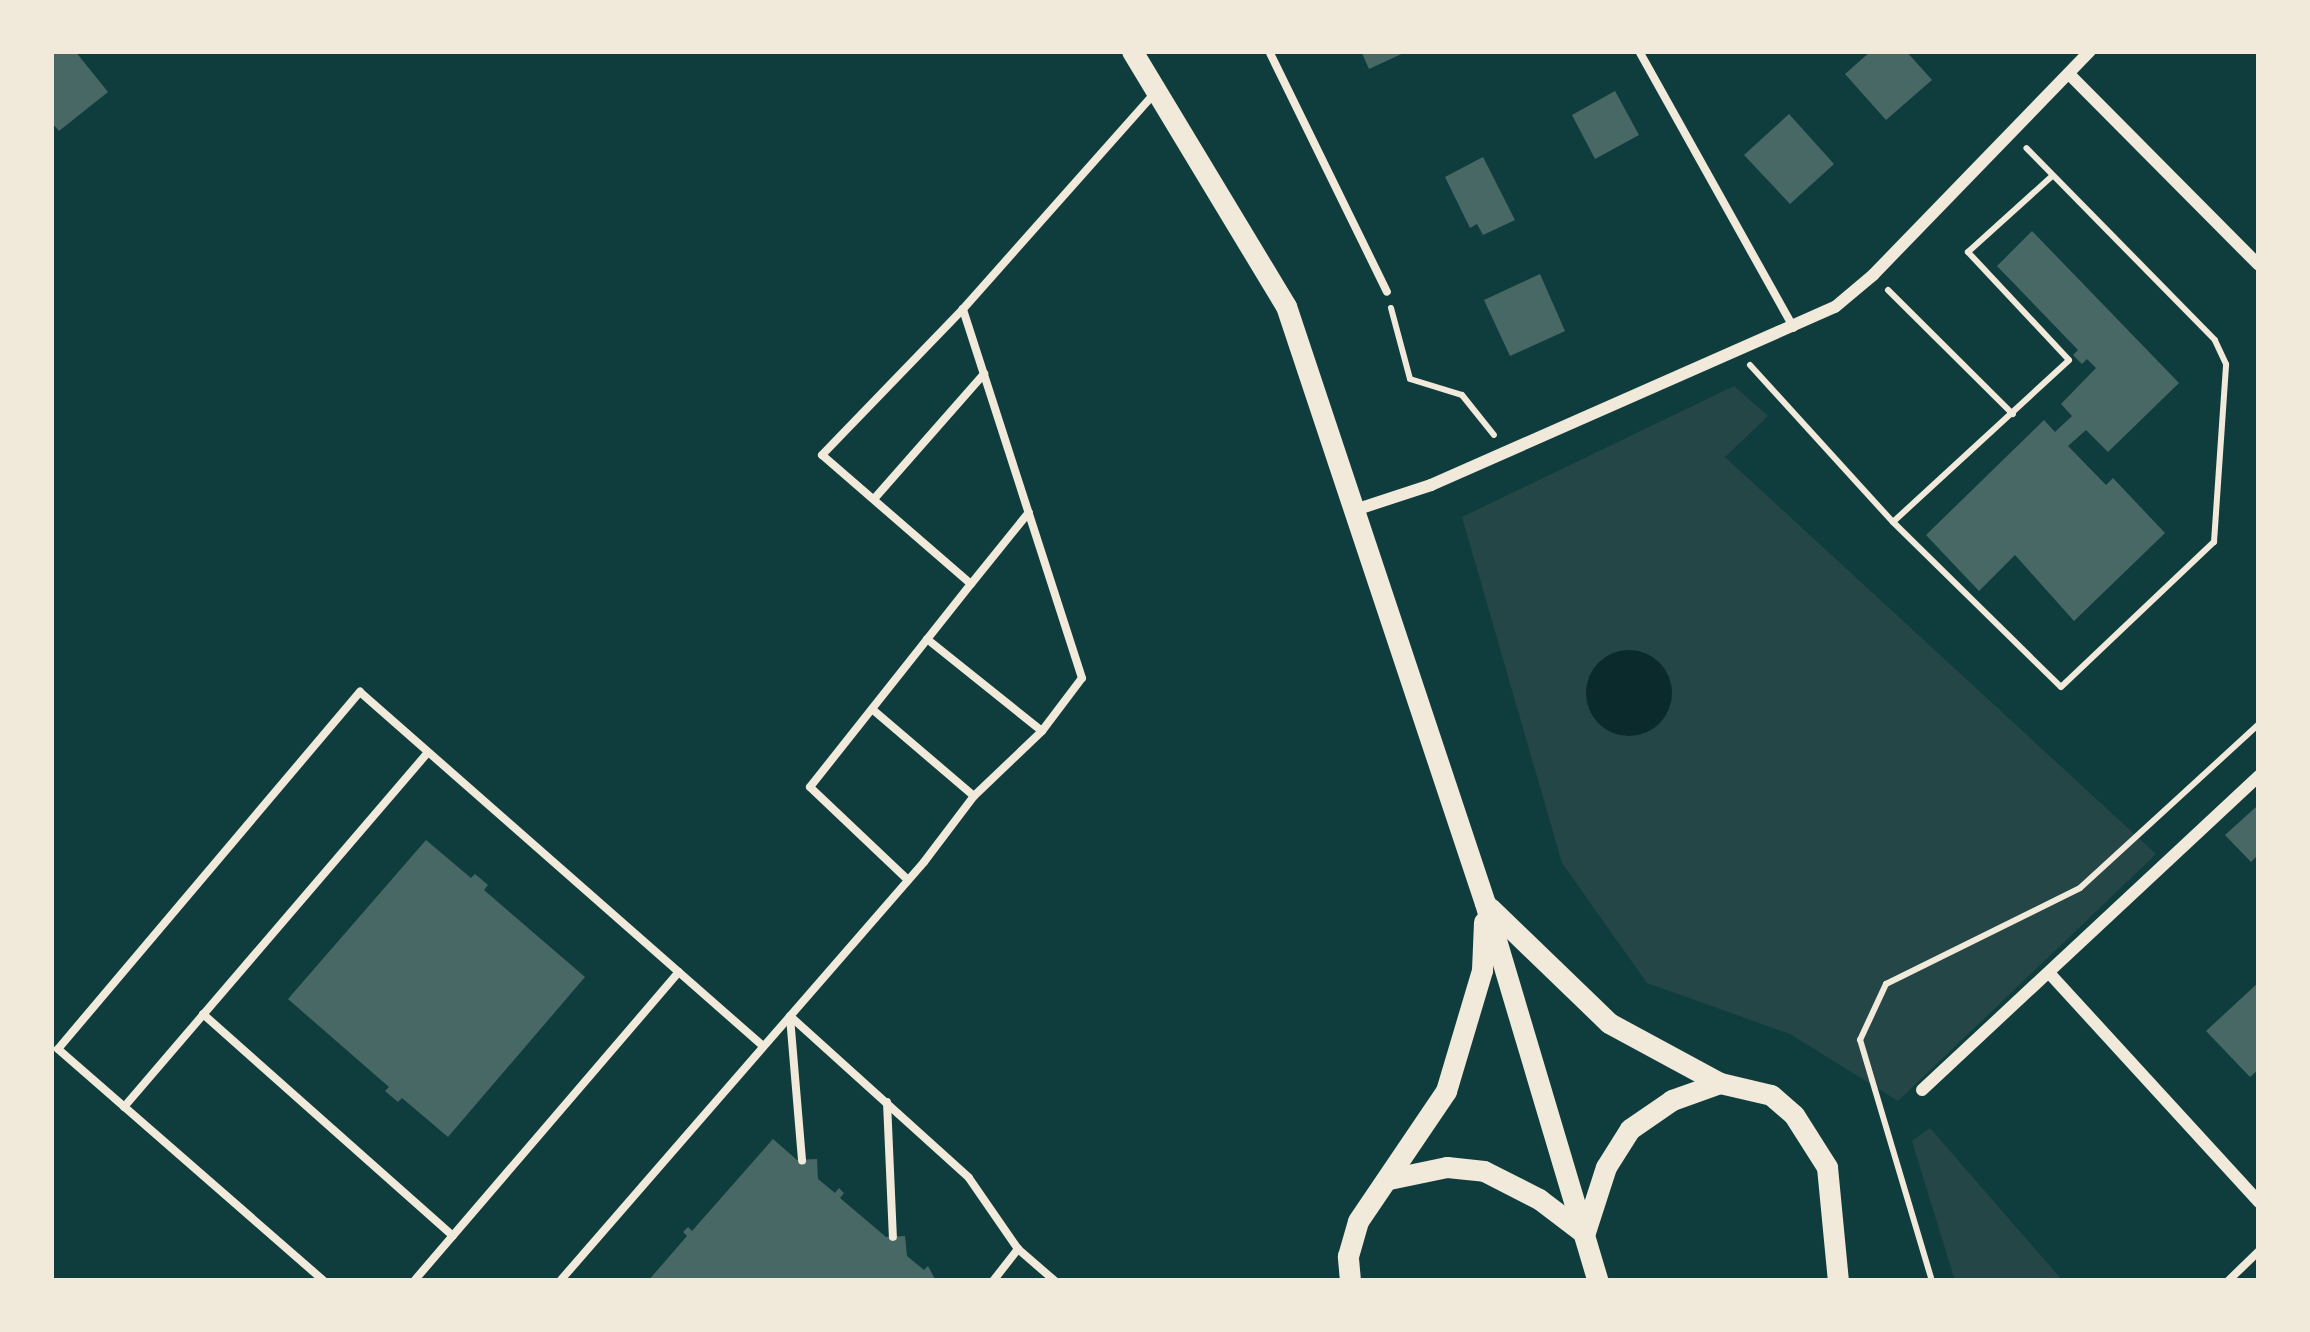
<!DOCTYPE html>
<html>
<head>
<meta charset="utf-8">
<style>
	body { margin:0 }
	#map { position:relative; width:2310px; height:1332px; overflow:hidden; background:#0f3d3e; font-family:"Noto Sans",sans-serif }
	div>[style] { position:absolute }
	.green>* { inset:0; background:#244646 }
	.water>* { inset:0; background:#0a2a2b }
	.round { border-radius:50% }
	.building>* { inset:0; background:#486865 }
	.path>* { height:6px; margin:-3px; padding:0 3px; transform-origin:3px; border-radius:3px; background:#f1e9da }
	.service>* { height:8px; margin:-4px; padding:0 4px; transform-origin:4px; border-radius:4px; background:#f1e9da }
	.minor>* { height:12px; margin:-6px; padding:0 6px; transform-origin:6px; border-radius:6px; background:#f1e9da }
	.tertiary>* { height:21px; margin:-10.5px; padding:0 10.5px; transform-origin:10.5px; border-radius:10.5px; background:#f1e9da }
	span { translate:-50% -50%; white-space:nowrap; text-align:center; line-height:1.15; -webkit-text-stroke:9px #f1e9da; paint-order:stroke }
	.frame { position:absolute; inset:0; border:54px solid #f1e9da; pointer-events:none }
</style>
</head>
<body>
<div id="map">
	<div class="green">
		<div style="clip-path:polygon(1734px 386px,1768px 416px,1725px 457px,2156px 854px,1898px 1101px,1790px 1034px,1647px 983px,1562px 863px,1462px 517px)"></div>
		<div style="clip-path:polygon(1930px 1128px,2063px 1281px,1955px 1281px,1912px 1141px)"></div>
	</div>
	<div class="water">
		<div class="round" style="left:1586px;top:650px;width:86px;height:86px"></div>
	</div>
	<div class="building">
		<div style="clip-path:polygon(51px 51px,75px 51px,108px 92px,59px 131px,51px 122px)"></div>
		<div style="clip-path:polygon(1361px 51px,1408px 51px,1369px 69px)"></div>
		<div style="clip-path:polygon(1871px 51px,1906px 51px,1932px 80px,1886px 120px,1845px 74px)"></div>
		<div style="clip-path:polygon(1615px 91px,1639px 135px,1595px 159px,1572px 115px)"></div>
		<div style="clip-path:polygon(1789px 114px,1834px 164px,1790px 204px,1744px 155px)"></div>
		<div style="clip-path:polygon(1483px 157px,1515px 220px,1483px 235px,1477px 224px,1470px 228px,1445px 177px)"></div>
		<div style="clip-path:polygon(2032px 231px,2179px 383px,2108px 452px,2086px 430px,2068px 446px,2106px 485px,2113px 478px,2165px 533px,2074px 621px,2015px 555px,1979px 591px,1926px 535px,2044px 420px,2055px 432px,2072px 416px,2061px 404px,2096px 368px,2087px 359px,2082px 364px,2073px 355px,2078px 350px,1997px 266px)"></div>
		<div style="clip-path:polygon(1540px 274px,1565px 331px,1510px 356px,1484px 300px)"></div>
		<div style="clip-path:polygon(2256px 807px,2259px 854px,2251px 862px,2225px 835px)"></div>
		<div style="clip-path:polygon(426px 840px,471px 878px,475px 874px,488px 885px,484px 890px,585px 977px,448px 1137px,402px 1098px,398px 1102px,385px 1091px,389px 1087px,288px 999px)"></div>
		<div style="clip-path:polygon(2259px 982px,2259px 1069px,2250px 1077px,2206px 1031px)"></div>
		<div style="clip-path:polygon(773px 1139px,797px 1160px,817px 1159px,818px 1179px,835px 1193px,839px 1188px,844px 1193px,840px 1198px,886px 1237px,905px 1236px,907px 1256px,924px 1270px,928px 1266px,936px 1281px,648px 1281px,687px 1236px,683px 1232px,688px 1227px,692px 1231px)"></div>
	</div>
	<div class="path">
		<div style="left:1888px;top:290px;width:176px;rotate:44.8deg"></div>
		<div style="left:1391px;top:308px;width:73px;rotate:75deg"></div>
		<div style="left:1410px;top:379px;width:54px;rotate:17.1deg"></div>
		<div style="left:1462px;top:395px;width:51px;rotate:51.3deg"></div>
		<div style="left:1750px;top:365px;width:212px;rotate:47.7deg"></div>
		<div style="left:1893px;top:522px;width:235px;rotate:44.5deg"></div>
		<div style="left:2061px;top:687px;width:211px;rotate:-43.5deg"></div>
		<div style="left:2214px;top:542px;width:178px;rotate:-86.1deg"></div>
		<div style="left:2226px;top:364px;width:26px;rotate:-115deg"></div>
		<div style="left:2215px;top:340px;width:269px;rotate:-134.5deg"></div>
		<div style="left:1893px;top:522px;width:239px;rotate:-42.6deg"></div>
		<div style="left:2069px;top:360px;width:148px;rotate:-133.1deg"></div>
		<div style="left:1968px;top:252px;width:113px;rotate:-42.1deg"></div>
		<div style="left:1932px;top:1281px;width:252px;rotate:-106.6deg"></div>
		<div style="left:1860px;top:1040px;width:62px;rotate:-65.1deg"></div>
		<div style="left:1886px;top:984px;width:216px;rotate:-26.3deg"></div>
		<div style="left:2080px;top:888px;width:243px;rotate:-42.5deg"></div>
	</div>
	<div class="service">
		<div style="left:1269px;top:51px;width:268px;rotate:63.9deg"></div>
		<div style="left:1639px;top:51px;width:317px;rotate:60.8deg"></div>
		<div style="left:874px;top:499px;width:167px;rotate:-48.7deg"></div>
		<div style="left:971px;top:584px;width:92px;rotate:-51.1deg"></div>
		<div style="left:927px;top:639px;width:147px;rotate:38.7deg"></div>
		<div style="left:872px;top:709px;width:134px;rotate:40.5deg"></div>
		<div style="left:908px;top:880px;width:135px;rotate:-136.5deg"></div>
		<div style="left:810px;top:787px;width:259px;rotate:-51.6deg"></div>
		<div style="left:971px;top:584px;width:197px;rotate:-139.1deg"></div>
		<div style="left:822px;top:455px;width:203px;rotate:-46deg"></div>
		<div style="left:203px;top:1014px;width:334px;rotate:41.6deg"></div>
		<div style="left:790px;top:1016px;width:241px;rotate:42.1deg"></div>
		<div style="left:969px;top:1178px;width:86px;rotate:55.4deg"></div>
		<div style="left:1018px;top:1249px;width:49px;rotate:40.9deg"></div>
		<div style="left:790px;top:1017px;width:144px;rotate:85.2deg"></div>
		<div style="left:887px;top:1102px;width:135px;rotate:87.5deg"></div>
		<div style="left:124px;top:1107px;width:467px;rotate:-49.4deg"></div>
		<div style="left:324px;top:1281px;width:353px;rotate:-138.9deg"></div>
		<div style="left:58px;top:1049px;width:468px;rotate:-49.8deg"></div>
		<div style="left:360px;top:692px;width:536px;rotate:41.3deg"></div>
		<div style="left:414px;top:1281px;width:407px;rotate:-49.4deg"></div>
		<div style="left:560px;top:1281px;width:555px;rotate:-49.02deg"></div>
		<div style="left:924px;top:862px;width:83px;rotate:-52.9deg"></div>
		<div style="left:974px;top:796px;width:94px;rotate:-43.7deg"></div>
		<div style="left:1042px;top:731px;width:66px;rotate:-53deg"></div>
		<div style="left:1082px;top:678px;width:388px;rotate:-107.9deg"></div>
		<div style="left:963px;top:309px;width:289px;rotate:-48.4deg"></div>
		<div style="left:993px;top:1281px;width:41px;rotate:-52deg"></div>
		<div style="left:2228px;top:1281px;width:43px;rotate:-44.1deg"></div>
	</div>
	<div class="minor">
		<div style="left:2069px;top:74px;width:269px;rotate:45.2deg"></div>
		<div style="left:1358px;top:509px;width:77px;rotate:-18.2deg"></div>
		<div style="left:1431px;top:485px;width:441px;rotate:-23.8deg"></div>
		<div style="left:1835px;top:307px;width:50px;rotate:-40.1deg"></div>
		<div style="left:1873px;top:275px;width:312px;rotate:-45.9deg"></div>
		<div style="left:2051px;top:975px;width:308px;rotate:47.5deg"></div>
		<div style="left:1922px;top:1090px;width:461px;rotate:-43deg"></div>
	</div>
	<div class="tertiary">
		<div style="left:1132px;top:51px;width:298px;rotate:58.9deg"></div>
		<div style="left:1286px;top:306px;width:629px;rotate:71.57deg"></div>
		<div style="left:1485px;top:903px;width:395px;rotate:73.4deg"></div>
		<div style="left:1490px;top:908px;width:165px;rotate:44deg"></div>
		<div style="left:1609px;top:1023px;width:126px;rotate:28.4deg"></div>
		<div style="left:1720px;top:1083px;width:52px;rotate:13.2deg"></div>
		<div style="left:1771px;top:1095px;width:30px;rotate:41deg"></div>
		<div style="left:1794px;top:1115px;width:62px;rotate:57.6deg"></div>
		<div style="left:1827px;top:1167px;width:115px;rotate:84.5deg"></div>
		<div style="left:1389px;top:1179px;width:59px;rotate:-11.7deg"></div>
		<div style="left:1447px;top:1167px;width:37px;rotate:6deg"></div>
		<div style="left:1484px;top:1171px;width:62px;rotate:27deg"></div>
		<div style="left:1539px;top:1199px;width:56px;rotate:37.1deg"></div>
		<div style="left:1585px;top:1232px;width:68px;rotate:-72.1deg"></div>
		<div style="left:1606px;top:1167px;width:45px;rotate:-57.7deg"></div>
		<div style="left:1630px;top:1129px;width:51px;rotate:-34.6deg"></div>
		<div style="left:1672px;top:1100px;width:51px;rotate:-19.5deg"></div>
		<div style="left:1350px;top:1281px;width:25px;rotate:-95deg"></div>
		<div style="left:1348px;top:1256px;width:36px;rotate:-74deg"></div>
		<div style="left:1358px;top:1221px;width:157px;rotate:-55.9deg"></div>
		<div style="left:1446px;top:1091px;width:126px;rotate:-73.4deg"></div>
		<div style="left:1482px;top:970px;width:48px;rotate:-87.6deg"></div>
	</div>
	<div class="frame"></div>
</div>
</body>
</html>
